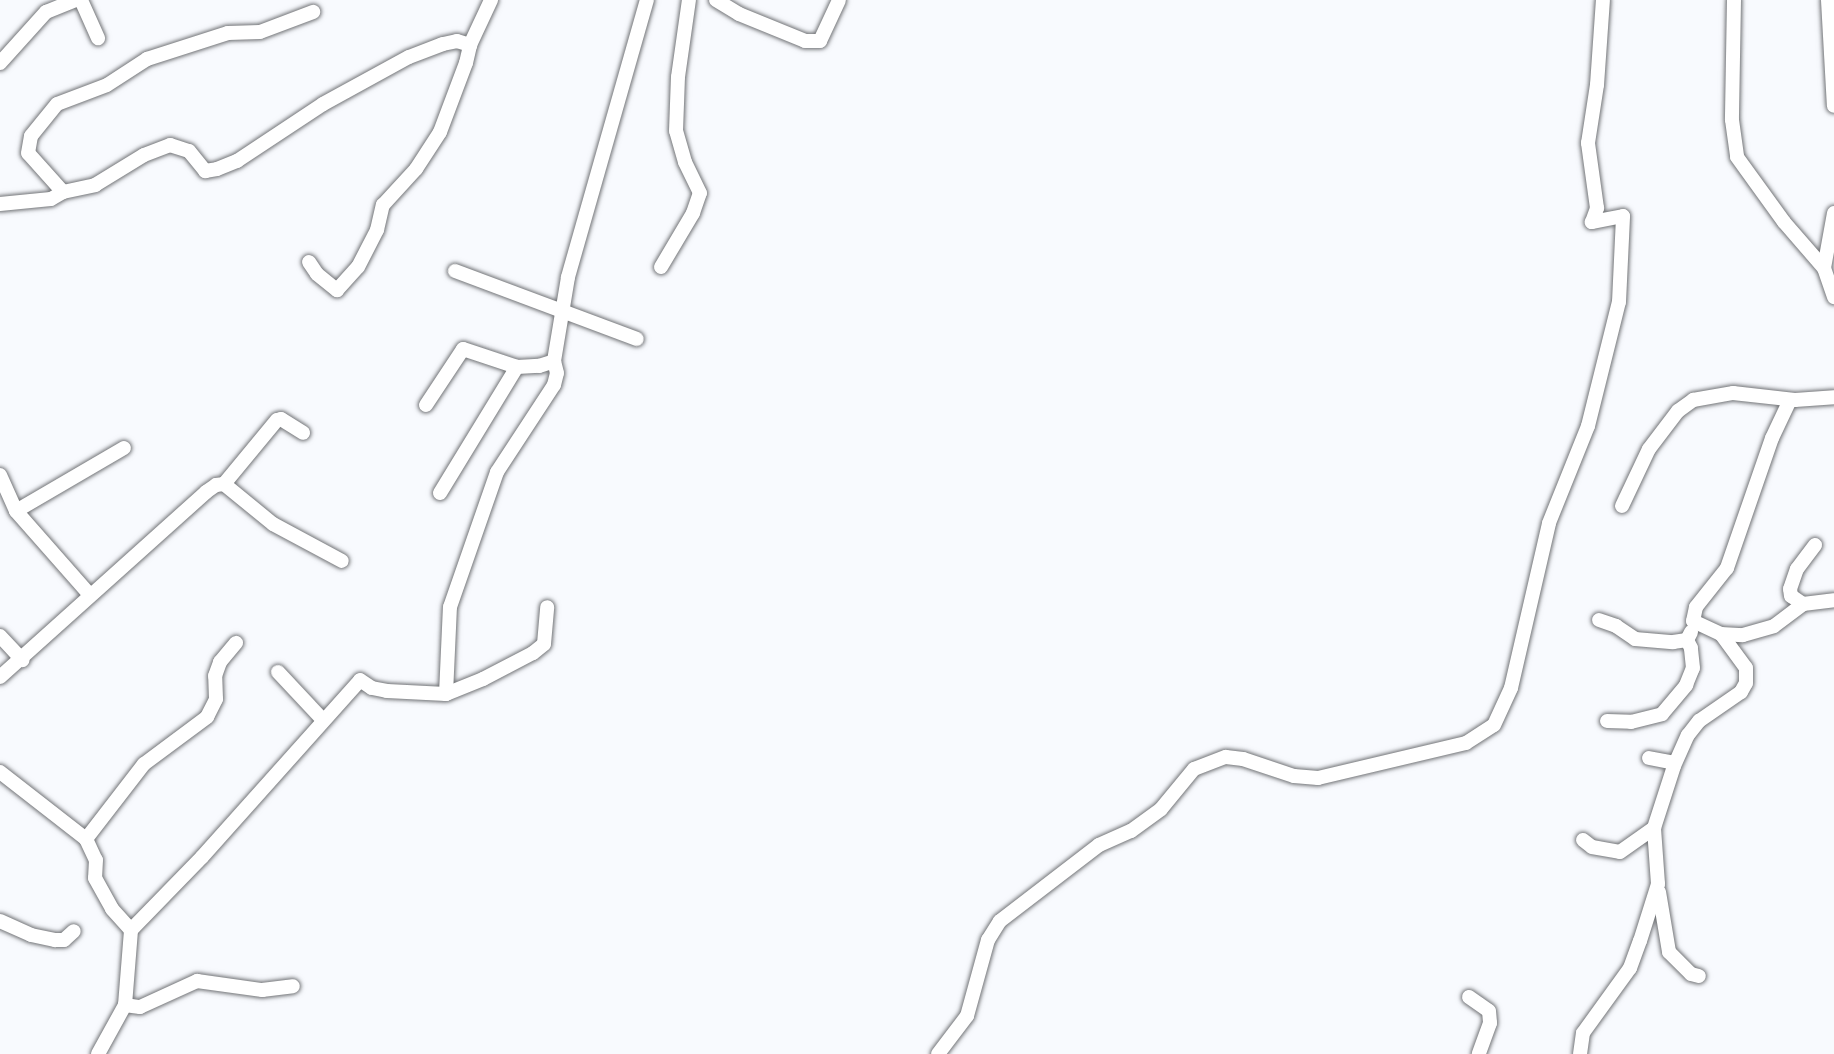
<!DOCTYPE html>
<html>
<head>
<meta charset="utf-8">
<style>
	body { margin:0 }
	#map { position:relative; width:1834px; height:1054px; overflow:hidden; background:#f8fafe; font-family:"Golos Text",sans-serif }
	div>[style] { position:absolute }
	.roads { filter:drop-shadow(0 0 2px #727477) drop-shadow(0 0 2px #727477) }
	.minor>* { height:14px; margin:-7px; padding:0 7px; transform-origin:7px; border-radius:7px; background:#fff }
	span { translate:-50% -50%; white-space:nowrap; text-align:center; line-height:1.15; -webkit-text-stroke:7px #fff; paint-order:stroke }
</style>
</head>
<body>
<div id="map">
	<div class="roads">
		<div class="minor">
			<div style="left:81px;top:0;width:42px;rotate:65.9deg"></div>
			<div style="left:716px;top:0;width:27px;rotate:31deg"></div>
			<div style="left:739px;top:14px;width:71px;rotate:22.2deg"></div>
			<div style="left:805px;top:41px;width:15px"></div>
			<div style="left:820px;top:41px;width:45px;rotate:-65.1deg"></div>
			<div style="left:1734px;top:0;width:120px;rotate:91deg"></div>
			<div style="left:1732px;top:120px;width:37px;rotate:82deg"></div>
			<div style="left:1737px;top:157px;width:80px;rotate:54.1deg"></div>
			<div style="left:1784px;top:222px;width:61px;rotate:49deg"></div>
			<div style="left:1824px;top:268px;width:31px;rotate:71deg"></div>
			<div style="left:1828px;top:0;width:106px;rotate:86.8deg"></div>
			<div style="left:0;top:63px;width:69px;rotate:-48deg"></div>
			<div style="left:46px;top:12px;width:32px;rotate:-22deg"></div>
			<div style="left:63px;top:192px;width:52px;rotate:-131.9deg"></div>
			<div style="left:28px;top:153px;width:17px;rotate:-80deg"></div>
			<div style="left:31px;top:136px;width:41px;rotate:-50.9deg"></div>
			<div style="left:57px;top:104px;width:53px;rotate:-20.8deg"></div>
			<div style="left:107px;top:85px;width:48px;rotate:-33deg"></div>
			<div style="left:147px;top:59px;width:85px;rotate:-17.8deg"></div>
			<div style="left:228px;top:33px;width:32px;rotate:-2deg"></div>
			<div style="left:260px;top:32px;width:57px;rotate:-20.7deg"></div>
			<div style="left:0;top:204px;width:51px;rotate:-5.6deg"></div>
			<div style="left:51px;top:199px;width:14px;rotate:-30deg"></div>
			<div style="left:63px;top:192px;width:33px;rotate:-12deg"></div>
			<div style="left:95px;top:185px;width:57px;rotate:-31.5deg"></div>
			<div style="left:144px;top:155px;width:28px;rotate:-21deg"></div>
			<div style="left:170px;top:145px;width:20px;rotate:18deg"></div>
			<div style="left:189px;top:151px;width:26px;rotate:51deg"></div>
			<div style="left:205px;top:171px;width:12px;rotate:-9deg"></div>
			<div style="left:217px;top:169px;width:22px;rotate:-22deg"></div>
			<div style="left:237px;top:161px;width:103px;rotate:-33.5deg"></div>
			<div style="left:323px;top:104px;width:98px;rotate:-28.7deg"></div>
			<div style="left:409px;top:57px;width:36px;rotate:-21deg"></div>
			<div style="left:443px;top:44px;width:14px;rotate:-12deg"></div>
			<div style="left:457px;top:41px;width:14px;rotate:17deg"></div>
			<div style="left:470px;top:45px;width:50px;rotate:-65deg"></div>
			<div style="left:309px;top:262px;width:14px;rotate:56deg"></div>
			<div style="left:317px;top:274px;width:26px;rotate:39deg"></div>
			<div style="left:337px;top:290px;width:31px;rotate:-48deg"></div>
			<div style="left:358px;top:267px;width:42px;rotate:-62.8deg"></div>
			<div style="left:377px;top:230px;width:26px;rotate:-77deg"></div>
			<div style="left:383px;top:205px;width:49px;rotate:-47.5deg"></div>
			<div style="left:416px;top:169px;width:44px;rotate:-57deg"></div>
			<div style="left:440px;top:132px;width:74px;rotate:-69.4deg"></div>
			<div style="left:466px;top:63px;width:18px;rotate:-77deg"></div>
			<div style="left:661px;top:267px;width:63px;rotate:-59.3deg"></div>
			<div style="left:693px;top:213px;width:21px;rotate:-71deg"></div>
			<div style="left:700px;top:193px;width:34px;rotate:-116deg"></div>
			<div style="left:685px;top:162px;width:32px;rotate:-106deg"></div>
			<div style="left:676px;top:131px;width:54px;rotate:-87.9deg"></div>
			<div style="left:678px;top:77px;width:78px;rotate:-81.9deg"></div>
			<div style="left:1824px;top:268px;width:56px;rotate:-79.7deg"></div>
			<div style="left:455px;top:271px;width:194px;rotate:20.5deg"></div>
			<div style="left:1790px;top:400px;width:42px;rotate:115.3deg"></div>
			<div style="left:1772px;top:438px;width:138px;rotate:109.1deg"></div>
			<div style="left:1727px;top:568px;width:50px;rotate:128.5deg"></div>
			<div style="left:1696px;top:607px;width:14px;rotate:102deg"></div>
			<div style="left:1693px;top:621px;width:31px;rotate:25deg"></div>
			<div style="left:1721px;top:634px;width:22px;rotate:3deg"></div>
			<div style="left:1743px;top:635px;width:32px;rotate:-16deg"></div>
			<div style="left:1774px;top:626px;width:36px;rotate:-37deg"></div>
			<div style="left:1803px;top:604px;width:31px;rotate:-7deg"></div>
			<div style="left:426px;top:405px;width:67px;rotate:-56.5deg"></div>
			<div style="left:463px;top:349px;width:57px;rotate:18.4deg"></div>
			<div style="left:517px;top:367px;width:22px;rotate:-3deg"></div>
			<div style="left:539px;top:366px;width:16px;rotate:-18deg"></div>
			<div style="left:0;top:475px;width:39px;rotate:66deg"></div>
			<div style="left:16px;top:511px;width:112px;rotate:48.6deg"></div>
			<div style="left:224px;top:484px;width:63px;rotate:39.2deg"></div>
			<div style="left:273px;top:524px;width:78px;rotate:28.2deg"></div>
			<div style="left:440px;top:493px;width:148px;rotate:-58.6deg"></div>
			<div style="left:1622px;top:506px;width:63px;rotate:-64.7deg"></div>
			<div style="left:1649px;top:449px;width:48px;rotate:-52.7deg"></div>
			<div style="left:1678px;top:411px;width:19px;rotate:-36deg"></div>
			<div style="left:1693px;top:400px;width:41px;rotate:-9.9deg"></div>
			<div style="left:1733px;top:393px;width:62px;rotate:6.4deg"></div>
			<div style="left:1795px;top:400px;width:39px;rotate:-4deg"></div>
			<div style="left:16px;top:511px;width:125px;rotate:-30.3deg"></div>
			<div style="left:1803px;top:604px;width:14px;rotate:-146deg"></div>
			<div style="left:1791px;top:596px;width:7px;rotate:-98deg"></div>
			<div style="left:1790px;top:589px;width:21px;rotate:-71deg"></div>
			<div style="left:1797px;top:569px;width:30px;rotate:-53deg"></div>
			<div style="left:1599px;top:620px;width:18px;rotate:19deg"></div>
			<div style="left:1616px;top:626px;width:23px;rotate:34deg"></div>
			<div style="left:1635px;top:639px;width:38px;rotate:5deg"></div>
			<div style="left:1673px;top:642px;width:14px;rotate:-8deg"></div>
			<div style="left:1687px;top:640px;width:9px;rotate:-63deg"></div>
			<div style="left:0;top:636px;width:33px;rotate:47deg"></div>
			<div style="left:278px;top:672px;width:64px;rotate:46.9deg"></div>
			<div style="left:0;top:677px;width:277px;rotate:-41.9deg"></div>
			<div style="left:206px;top:492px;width:12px;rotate:-35deg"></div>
			<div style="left:216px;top:485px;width:8px;rotate:-7deg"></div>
			<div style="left:224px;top:484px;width:83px;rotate:-50.4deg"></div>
			<div style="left:277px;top:420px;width:4px;rotate:-14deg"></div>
			<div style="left:281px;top:419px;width:26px;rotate:32deg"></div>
			<div style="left:446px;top:694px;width:87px;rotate:-87.4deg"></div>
			<div style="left:450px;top:607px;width:143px;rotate:-70.8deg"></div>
			<div style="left:497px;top:472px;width:104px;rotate:-56.8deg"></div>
			<div style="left:554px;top:385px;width:12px;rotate:-76deg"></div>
			<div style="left:557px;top:373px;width:12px;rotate:-104deg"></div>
			<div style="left:554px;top:361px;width:85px;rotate:-80.5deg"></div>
			<div style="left:568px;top:277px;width:288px;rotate:-74.1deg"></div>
			<div style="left:1607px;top:721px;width:24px;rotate:2deg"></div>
			<div style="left:1631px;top:722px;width:32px;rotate:-14deg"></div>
			<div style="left:1662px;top:714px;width:38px;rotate:-50deg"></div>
			<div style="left:1686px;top:685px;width:18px;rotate:-68deg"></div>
			<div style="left:1693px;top:668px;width:20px;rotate:-96deg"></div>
			<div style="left:1691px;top:648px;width:9px;rotate:-117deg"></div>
			<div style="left:1649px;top:758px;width:26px;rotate:11deg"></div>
			<div style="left:0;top:772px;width:109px;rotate:37.9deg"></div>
			<div style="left:86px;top:839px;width:23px;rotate:65deg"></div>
			<div style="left:96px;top:860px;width:18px;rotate:93deg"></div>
			<div style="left:95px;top:878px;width:35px;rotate:61deg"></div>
			<div style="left:112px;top:909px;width:28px;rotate:48deg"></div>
			<div style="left:86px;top:839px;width:95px;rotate:-52.3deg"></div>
			<div style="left:144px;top:764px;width:79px;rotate:-36.7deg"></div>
			<div style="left:207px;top:717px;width:20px;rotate:-63deg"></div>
			<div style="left:216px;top:699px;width:23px;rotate:-92deg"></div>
			<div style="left:215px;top:676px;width:15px;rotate:-70deg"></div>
			<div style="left:220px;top:662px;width:25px;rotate:-50deg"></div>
			<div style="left:1583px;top:840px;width:11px;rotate:38deg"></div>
			<div style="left:1592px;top:847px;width:28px;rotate:10deg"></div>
			<div style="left:1620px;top:852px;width:42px;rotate:-35.2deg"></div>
			<div style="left:1659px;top:892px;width:61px;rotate:80.5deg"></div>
			<div style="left:1669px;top:952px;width:31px;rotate:45deg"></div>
			<div style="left:1691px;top:974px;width:8px;rotate:14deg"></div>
			<div style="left:0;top:921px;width:34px;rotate:24deg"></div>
			<div style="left:31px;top:935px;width:25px;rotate:12deg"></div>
			<div style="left:55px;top:940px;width:9px"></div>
			<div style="left:64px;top:940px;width:13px;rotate:-42deg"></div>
			<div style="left:131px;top:930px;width:102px;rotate:-45.8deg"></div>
			<div style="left:202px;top:857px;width:237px;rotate:-48.2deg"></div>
			<div style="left:360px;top:680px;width:14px;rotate:34deg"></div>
			<div style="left:372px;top:688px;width:15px;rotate:11deg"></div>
			<div style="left:387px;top:691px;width:59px;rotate:2.9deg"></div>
			<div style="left:446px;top:694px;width:40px;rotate:-22deg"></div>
			<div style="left:483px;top:679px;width:56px;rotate:-27.5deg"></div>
			<div style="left:533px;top:653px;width:14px;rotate:-39deg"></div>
			<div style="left:544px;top:644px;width:37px;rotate:-85deg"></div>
			<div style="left:1469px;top:997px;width:24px;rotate:35deg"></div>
			<div style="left:1489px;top:1011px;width:12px;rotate:85deg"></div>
			<div style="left:1490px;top:1023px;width:33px;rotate:110deg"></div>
			<div style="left:125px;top:1005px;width:15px;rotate:8deg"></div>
			<div style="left:140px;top:1007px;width:63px;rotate:-24.5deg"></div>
			<div style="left:197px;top:981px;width:66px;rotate:7.9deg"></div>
			<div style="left:262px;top:990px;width:31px;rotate:-7deg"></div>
			<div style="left:98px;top:1054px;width:56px;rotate:-61.1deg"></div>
			<div style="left:125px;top:1005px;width:75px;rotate:-85.4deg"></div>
			<div style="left:938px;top:1054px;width:48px;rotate:-52.7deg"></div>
			<div style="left:967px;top:1016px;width:79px;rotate:-74.6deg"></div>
			<div style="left:988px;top:940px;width:22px;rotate:-58deg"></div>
			<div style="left:1000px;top:921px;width:125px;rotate:-37.5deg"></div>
			<div style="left:1099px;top:845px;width:35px;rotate:-24deg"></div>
			<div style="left:1131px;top:831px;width:37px;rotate:-36deg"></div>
			<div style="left:1161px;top:809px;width:52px;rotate:-50.5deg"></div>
			<div style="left:1194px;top:769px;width:34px;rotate:-21deg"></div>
			<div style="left:1226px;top:757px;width:17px;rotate:7deg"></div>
			<div style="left:1243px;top:759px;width:54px;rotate:18.4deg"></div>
			<div style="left:1294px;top:776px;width:24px;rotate:5deg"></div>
			<div style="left:1318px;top:778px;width:152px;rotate:-13.3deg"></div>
			<div style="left:1466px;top:743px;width:33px;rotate:-33deg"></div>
			<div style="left:1494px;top:725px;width:41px;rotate:-65.3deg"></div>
			<div style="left:1511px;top:688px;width:169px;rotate:-77deg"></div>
			<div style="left:1549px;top:523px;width:105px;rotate:-68.1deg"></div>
			<div style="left:1588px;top:426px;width:128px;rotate:-76deg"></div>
			<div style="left:1619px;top:302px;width:86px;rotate:-87.3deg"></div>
			<div style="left:1623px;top:216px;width:32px;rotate:169deg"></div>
			<div style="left:1592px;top:222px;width:15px;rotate:-70deg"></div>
			<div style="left:1597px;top:208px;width:66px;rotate:-97.9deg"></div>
			<div style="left:1588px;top:143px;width:59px;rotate:-81.2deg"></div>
			<div style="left:1597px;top:85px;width:85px;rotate:-86deg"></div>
			<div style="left:1580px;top:1054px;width:21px;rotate:-82deg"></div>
			<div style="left:1583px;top:1033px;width:80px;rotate:-54.1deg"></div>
			<div style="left:1630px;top:968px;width:29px;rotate:-70deg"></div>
			<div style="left:1640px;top:941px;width:60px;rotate:-72.5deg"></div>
			<div style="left:1658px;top:884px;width:56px;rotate:-94.1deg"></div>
			<div style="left:1654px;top:828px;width:65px;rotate:-72.1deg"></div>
			<div style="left:1674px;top:766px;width:34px;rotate:-66deg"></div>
			<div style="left:1688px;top:735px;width:18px;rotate:-52deg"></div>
			<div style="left:1699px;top:721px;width:51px;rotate:-34.6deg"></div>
			<div style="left:1741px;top:692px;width:10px;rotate:-61deg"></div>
			<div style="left:1746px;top:683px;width:15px;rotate:-90deg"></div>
			<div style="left:1746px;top:668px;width:42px;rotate:-126.3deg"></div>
		</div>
	</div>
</div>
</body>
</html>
